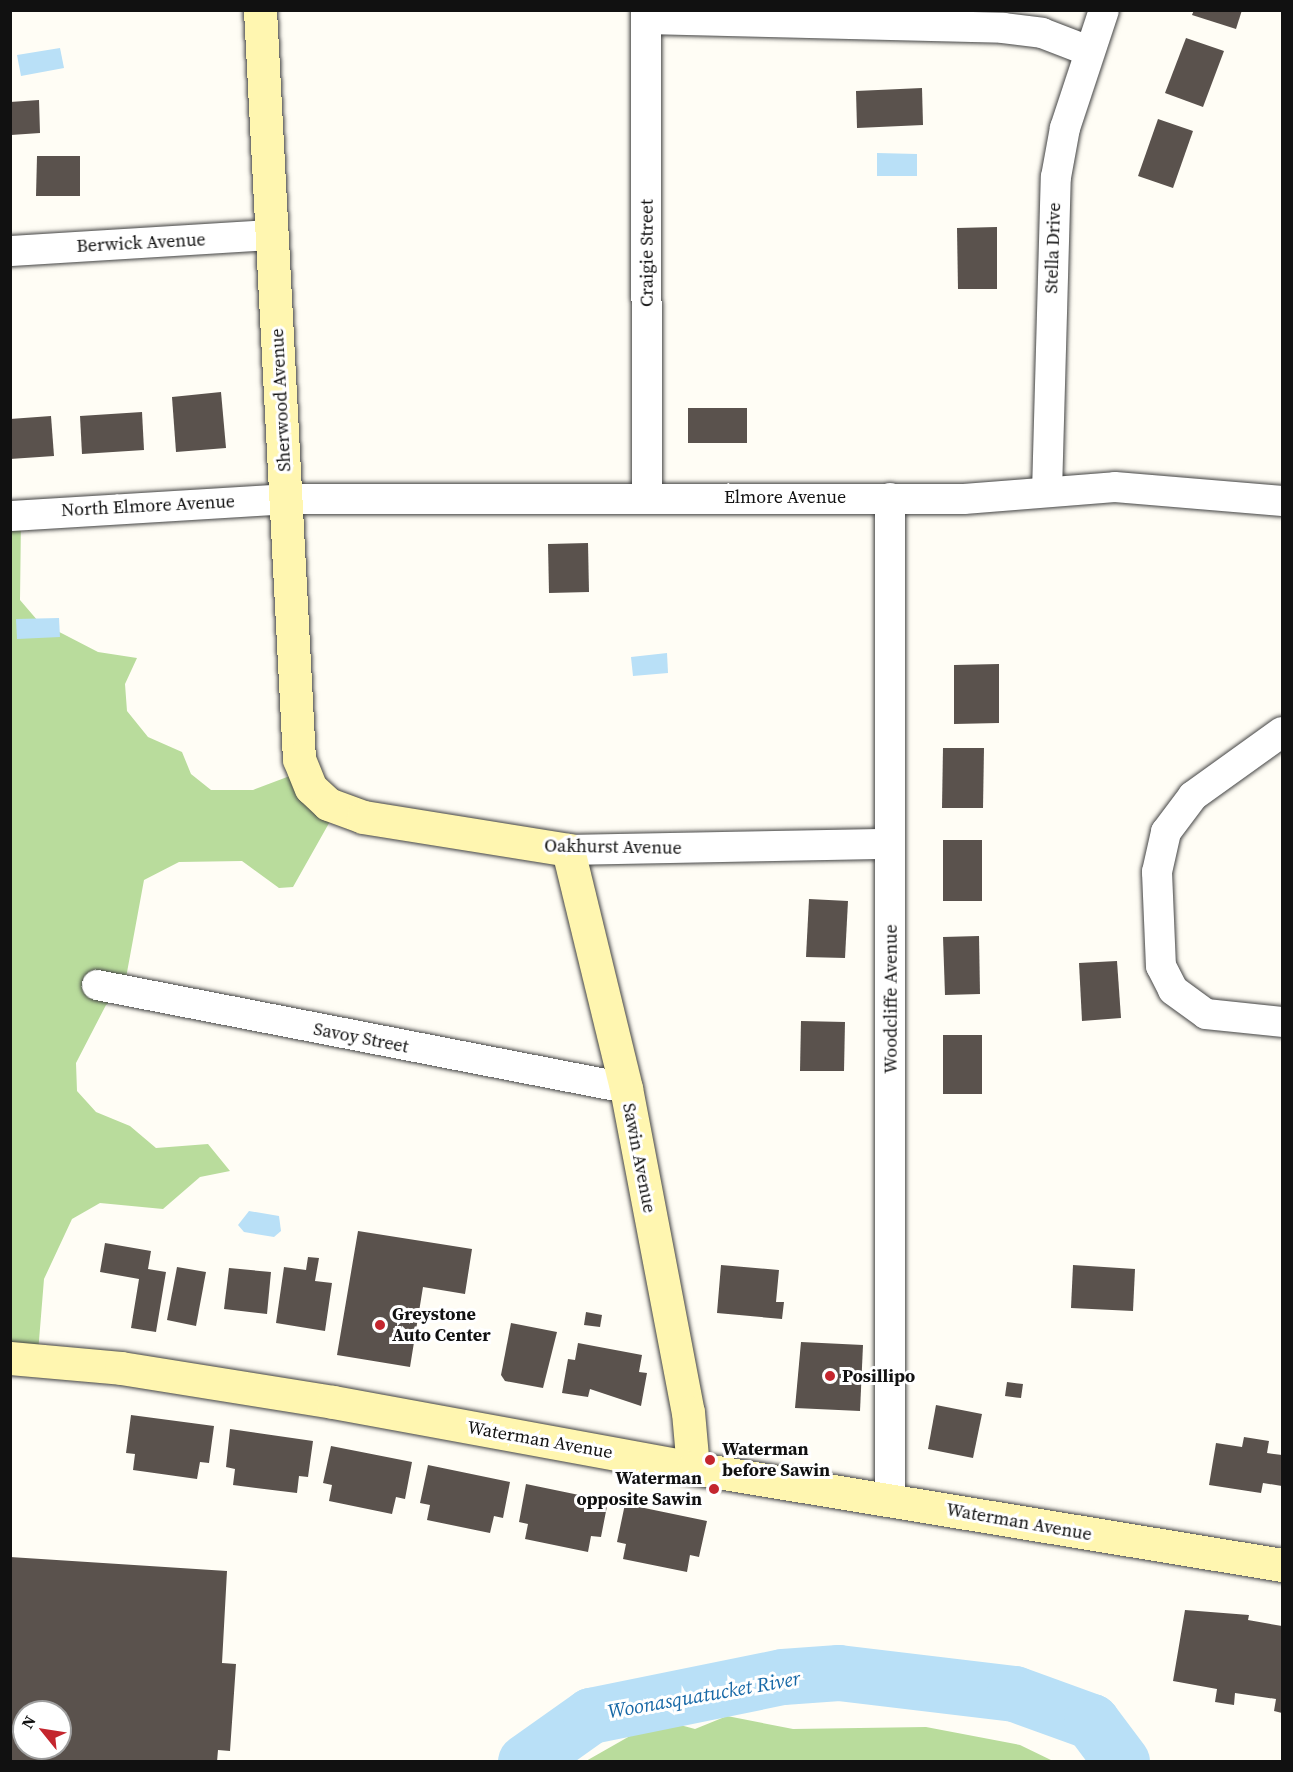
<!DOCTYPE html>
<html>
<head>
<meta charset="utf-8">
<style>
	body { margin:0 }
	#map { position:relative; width:1293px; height:1772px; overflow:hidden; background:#fffdf5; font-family:"Source Serif 4",serif }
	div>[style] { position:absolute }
	.forest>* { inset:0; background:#b9dc9c }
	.water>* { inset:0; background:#b9e0f7 }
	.river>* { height:56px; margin:-28px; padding:0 28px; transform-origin:28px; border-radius:28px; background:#b9e0f7 }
	.building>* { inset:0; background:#5a524d }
	.roads { filter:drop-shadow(0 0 2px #444) drop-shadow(0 0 2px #444) }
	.street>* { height:30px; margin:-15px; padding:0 15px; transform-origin:15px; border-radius:15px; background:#fff }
	.secondary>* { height:33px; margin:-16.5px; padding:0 16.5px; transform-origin:16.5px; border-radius:16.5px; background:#fff6b0 }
	.dots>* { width:16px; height:16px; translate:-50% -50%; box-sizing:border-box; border:3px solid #fff; border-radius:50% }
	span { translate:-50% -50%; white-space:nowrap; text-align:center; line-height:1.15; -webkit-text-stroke:6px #fff; paint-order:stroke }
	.street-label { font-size:18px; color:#111 }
	.poi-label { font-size:18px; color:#111; font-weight:700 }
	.left { translate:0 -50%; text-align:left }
	.right { translate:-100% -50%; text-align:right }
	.water-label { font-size:20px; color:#1768a6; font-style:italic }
	.frame { position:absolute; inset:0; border:12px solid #111; pointer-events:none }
	.north { position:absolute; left:12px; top:1700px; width:60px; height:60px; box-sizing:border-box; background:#fff; border:2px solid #a0a0a0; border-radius:50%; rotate:300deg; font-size:16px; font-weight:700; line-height:24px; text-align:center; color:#111 }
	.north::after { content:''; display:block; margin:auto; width:21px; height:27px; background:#c4262e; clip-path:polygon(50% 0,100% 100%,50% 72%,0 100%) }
</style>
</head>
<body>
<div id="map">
	<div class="forest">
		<div style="clip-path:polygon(11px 518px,21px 519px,20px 600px,38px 621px,98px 652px,137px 658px,125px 684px,127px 711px,148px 737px,182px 752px,191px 774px,211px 790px,253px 790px,311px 768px,337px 809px,293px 887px,279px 888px,242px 861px,179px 862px,144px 880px,123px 994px,106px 1005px,76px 1063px,77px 1091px,96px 1112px,130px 1126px,156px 1148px,208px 1144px,230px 1171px,200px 1177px,163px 1209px,100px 1203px,72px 1219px,44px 1279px,38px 1353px,11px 1357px)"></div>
		<div style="clip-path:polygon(727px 1716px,793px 1729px,926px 1727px,1020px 1745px,1053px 1761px,586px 1761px,651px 1724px,669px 1722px,695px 1729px)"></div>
	</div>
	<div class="water">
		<div style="clip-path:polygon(60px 48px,64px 68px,21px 76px,17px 55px)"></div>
		<div style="clip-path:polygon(877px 153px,917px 154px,917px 176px,877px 176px)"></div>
		<div style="clip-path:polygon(59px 618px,60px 637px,17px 639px,16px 619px)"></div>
		<div style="clip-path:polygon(667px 653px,668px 673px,633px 676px,631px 657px)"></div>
		<div style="clip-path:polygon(249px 1211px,279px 1216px,281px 1231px,274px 1237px,244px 1232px,238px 1225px)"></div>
	</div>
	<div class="river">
		<div style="left:526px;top:1762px;width:80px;rotate:-35.3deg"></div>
		<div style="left:591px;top:1716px;width:196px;rotate:-11.5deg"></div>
		<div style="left:783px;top:1677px;width:56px;rotate:-4.1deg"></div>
		<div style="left:839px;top:1673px;width:177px;rotate:6.8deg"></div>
		<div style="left:1015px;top:1694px;width:82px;rotate:20deg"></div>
		<div style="left:1092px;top:1722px;width:50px;rotate:53.1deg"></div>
	</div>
	<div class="building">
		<div style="clip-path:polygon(1194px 10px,1242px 10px,1236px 29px,1192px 15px)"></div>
		<div style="clip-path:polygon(1186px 38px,1224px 51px,1203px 107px,1165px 93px)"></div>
		<div style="clip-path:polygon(922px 88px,923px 125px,857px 128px,856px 91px)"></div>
		<div style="clip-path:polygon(39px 100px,40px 133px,11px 135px,10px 102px)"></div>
		<div style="clip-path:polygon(1158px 119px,1193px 131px,1173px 188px,1138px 176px)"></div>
		<div style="clip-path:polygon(37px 156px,80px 156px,80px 196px,36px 196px)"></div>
		<div style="clip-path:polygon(997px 227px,997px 289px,958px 289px,957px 228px)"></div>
		<div style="clip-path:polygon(221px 392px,226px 448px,176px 452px,172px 397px)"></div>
		<div style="clip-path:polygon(688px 408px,747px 408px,747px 443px,688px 443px)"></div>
		<div style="clip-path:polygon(142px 412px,144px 450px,82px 454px,80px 416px)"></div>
		<div style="clip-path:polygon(51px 416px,54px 456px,10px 459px,10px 419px)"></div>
		<div style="clip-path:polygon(588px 543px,589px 592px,549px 593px,548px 544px)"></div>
		<div style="clip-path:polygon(999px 664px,999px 723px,954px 724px,954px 665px)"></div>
		<div style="clip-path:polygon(943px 748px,984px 748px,983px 808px,942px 808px)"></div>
		<div style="clip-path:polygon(943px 840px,982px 840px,982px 901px,943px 901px)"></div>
		<div style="clip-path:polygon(809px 899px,848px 901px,845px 958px,806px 957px)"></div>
		<div style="clip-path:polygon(979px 936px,980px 994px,945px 995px,943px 937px)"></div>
		<div style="clip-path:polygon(1117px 961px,1121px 1018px,1082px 1021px,1079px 963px)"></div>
		<div style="clip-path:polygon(801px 1021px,845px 1022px,844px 1071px,800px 1071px)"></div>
		<div style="clip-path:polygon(943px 1035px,982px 1035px,982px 1094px,943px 1094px)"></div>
		<div style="clip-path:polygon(358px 1231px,472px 1249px,465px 1294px,423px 1287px,410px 1367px,337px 1355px)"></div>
		<div style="clip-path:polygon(105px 1243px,151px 1251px,148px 1269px,166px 1272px,156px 1332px,131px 1328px,139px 1279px,100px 1272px)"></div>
		<div style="clip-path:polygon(308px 1257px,319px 1258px,315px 1281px,332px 1283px,325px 1331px,276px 1323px,284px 1267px,306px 1270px)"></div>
		<div style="clip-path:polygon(721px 1265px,779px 1270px,776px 1302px,784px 1302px,782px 1319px,717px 1313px)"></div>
		<div style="clip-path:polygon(1073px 1265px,1135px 1269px,1133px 1311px,1071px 1308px)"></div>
		<div style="clip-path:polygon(177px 1267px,206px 1272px,196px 1326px,167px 1320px)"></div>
		<div style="clip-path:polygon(229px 1268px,271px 1272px,267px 1314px,224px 1309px)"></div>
		<div style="clip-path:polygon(586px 1312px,602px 1315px,600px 1327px,584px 1325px)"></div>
		<div style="clip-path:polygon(511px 1323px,557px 1332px,543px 1388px,505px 1381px,501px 1375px)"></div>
		<div style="clip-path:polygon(801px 1342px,863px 1345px,860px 1411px,795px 1408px)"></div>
		<div style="clip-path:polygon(578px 1343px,642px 1355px,639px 1372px,647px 1373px,641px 1406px,590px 1389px,588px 1397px,562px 1393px,568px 1359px,575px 1360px)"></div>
		<div style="clip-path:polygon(1007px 1382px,1023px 1384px,1021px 1398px,1005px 1396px)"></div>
		<div style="clip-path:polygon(936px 1405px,982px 1414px,973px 1458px,928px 1449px)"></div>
		<div style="clip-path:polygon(131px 1415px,214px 1426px,209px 1463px,200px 1462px,197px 1479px,133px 1470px,135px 1454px,126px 1453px)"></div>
		<div style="clip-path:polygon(230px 1429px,313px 1441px,308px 1477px,299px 1476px,297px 1493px,233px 1485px,235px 1469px,226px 1467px)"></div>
		<div style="clip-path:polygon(1244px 1437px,1269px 1441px,1267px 1453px,1282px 1455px,1282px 1486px,1263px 1483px,1261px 1493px,1209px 1485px,1216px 1443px,1242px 1447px)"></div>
		<div style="clip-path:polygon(331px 1446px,412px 1462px,405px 1499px,396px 1497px,392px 1514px,329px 1501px,332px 1485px,323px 1483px)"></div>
		<div style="clip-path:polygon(428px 1465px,510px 1482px,503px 1518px,494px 1516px,490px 1533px,427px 1520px,430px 1505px,420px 1503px)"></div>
		<div style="clip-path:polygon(526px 1484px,608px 1501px,601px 1537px,591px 1536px,588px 1552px,525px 1539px,528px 1524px,519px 1522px)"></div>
		<div style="clip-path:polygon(625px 1504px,707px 1521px,699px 1557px,690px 1555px,687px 1572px,623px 1559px,626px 1544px,617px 1542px)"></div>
		<div style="clip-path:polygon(evenodd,10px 1557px,227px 1571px,222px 1663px,236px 1664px,230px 1751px,218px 1750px,217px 1762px,10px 1762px,10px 1557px,24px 1712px,60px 1712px,60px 1748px,24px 1748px,24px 1712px)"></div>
		<div style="clip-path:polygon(1185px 1610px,1249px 1615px,1248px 1620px,1282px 1626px,1282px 1713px,1274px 1711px,1276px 1699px,1235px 1693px,1234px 1705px,1215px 1702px,1217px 1689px,1173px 1681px)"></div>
	</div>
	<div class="roads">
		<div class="street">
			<div style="left:646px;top:10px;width:486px;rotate:89.9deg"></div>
			<div style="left:646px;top:19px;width:357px;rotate:1.4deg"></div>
			<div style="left:1003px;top:28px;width:39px;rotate:7deg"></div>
			<div style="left:1042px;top:33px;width:50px;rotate:21deg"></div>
			<div style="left:10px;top:251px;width:262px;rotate:-3.5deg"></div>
			<div style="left:1047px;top:492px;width:315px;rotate:-88.4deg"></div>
			<div style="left:1056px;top:177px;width:50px;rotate:-79.6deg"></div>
			<div style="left:1065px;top:128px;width:124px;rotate:-71.7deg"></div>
			<div style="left:10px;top:516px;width:277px;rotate:-3.5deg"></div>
			<div style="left:286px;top:499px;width:678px"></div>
			<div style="left:964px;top:499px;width:151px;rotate:-4.5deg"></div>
			<div style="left:1115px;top:487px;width:168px;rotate:4.8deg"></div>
			<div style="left:1282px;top:732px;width:110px;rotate:144.3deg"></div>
			<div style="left:1193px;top:796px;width:45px;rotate:126.9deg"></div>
			<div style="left:1166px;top:832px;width:41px;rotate:102.7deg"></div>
			<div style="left:1157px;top:872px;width:94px;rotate:87.6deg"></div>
			<div style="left:1161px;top:966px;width:27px;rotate:63deg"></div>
			<div style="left:1173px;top:990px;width:41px;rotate:36deg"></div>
			<div style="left:1206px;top:1014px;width:76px;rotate:6deg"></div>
			<div style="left:568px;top:850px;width:322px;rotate:-1.1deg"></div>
			<div style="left:97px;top:985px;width:539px;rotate:11.02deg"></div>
			<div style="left:890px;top:1500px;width:1002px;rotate:-90deg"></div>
		</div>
		<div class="secondary">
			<div style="left:260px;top:10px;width:750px;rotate:87.02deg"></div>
			<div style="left:299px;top:759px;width:31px;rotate:68deg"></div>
			<div style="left:311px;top:788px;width:23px;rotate:43deg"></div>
			<div style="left:328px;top:804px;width:37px;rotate:20deg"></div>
			<div style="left:363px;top:817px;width:208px;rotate:9.1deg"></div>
			<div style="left:568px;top:850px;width:245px;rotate:76.3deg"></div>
			<div style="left:626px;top:1088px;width:330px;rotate:79.2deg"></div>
			<div style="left:688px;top:1412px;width:56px;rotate:84.9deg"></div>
			<div style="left:10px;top:1358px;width:111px;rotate:5.1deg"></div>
			<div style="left:121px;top:1368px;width:215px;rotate:9.1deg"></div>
			<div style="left:333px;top:1402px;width:366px;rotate:10.4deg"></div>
			<div style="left:693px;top:1468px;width:597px;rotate:9.35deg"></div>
		</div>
	</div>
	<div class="dots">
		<div style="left:380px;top:1325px;background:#c4262e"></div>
		<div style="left:830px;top:1376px;background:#c4262e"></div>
		<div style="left:710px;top:1460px;background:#c4262e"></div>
		<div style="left:714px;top:1489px;background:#c4262e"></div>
	</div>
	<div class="street-label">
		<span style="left:141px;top:243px;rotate:-3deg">Berwick Avenue</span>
		<span style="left:1053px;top:248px;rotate:-88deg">Stella Drive</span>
		<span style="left:647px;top:253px;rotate:-90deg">Craigie Street</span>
		<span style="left:281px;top:400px;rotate:-93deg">Sherwood Avenue</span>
		<span style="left:785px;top:497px">Elmore Avenue</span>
		<span style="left:148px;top:506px;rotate:-3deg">North Elmore Avenue</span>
		<span style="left:613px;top:847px;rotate:1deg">Oakhurst Avenue</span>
		<span style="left:891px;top:999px;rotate:-90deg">Woodcliffe Avenue</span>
		<span style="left:361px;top:1038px;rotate:11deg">Savoy Street</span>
		<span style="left:639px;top:1158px;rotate:79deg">Sawin Avenue</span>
		<span style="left:540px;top:1440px;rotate:10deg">Waterman Avenue</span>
		<span style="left:1019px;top:1522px;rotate:10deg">Waterman Avenue</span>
	</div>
	<div class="poi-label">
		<span class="left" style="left:392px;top:1325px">Greystone<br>Auto Center</span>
		<span class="left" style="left:842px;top:1376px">Posillipo</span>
		<span class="left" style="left:722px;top:1460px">Waterman<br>before Sawin</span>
		<span class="right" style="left:702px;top:1489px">Waterman<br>opposite Sawin</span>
	</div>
	<div class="water-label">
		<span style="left:704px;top:1695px;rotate:-10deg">Woonasquatucket River</span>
	</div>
	<div class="frame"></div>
	<div class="north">N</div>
</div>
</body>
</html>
